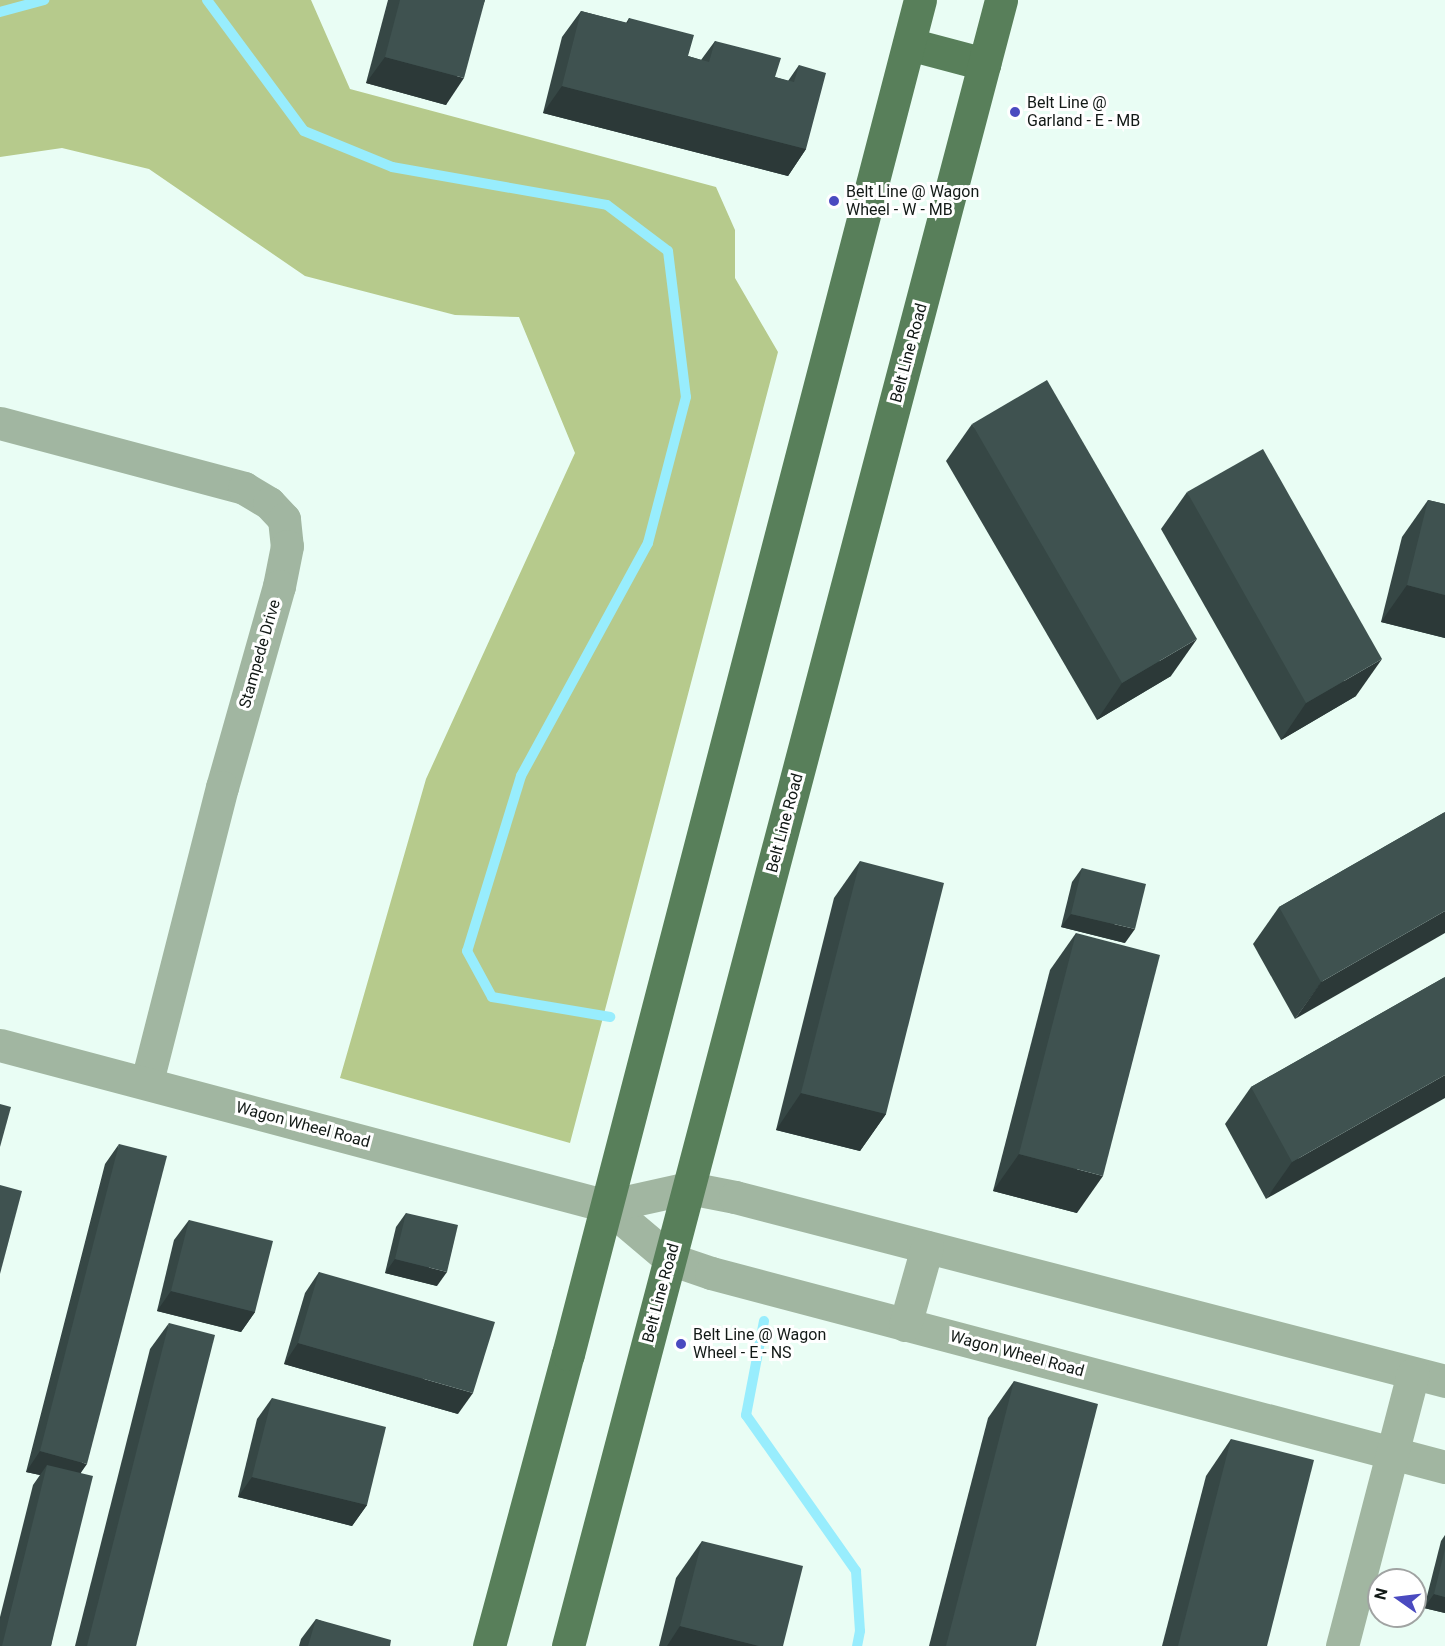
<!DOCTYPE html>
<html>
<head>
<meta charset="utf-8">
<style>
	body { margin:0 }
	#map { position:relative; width:1445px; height:1646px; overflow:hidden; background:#e9fdf4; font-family:Roboto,sans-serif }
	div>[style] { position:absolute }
	.forest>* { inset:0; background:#b6ca8c }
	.stream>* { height:10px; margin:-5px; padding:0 5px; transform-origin:5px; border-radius:5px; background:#98edfd }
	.minor>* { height:33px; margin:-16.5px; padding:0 16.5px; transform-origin:16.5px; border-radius:16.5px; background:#a1b6a1 }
	.major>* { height:33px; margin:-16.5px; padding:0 16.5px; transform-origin:16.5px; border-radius:16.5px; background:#587f5a }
	.wall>* { inset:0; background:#364745 }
	.shaded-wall>* { inset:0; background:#2c3938 }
	.building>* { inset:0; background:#3f5250 }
	.dots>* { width:16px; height:16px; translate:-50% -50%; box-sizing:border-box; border:3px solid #fff; border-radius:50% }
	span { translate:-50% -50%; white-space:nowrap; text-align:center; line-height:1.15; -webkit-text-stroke:6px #fff; paint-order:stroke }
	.poi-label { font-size:16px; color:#121916 }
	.left { translate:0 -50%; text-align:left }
	.street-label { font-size:16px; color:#121916 }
	.north { position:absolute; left:1367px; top:1568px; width:60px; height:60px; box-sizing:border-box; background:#fff; border:2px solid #a0a3a2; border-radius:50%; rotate:284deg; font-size:16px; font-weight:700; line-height:24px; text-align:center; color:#121916 }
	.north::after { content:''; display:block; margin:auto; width:21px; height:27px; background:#4a4ac0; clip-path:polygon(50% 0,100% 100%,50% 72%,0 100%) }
</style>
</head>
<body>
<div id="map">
	<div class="forest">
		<div style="clip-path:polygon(0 0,311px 0,350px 89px,716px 187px,735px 230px,735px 278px,778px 352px,570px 1143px,340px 1078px,426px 779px,575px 453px,519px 317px,455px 315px,305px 276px,149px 169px,62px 148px,0 157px)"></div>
	</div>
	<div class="stream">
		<div style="left:207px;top:0;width:163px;rotate:53.5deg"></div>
		<div style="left:304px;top:131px;width:95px;rotate:22.2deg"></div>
		<div style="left:392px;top:167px;width:218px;rotate:10deg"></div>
		<div style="left:607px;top:205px;width:76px;rotate:37deg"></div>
		<div style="left:668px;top:251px;width:147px;rotate:83deg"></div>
		<div style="left:686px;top:397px;width:151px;rotate:104.6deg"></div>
		<div style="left:648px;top:543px;width:265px;rotate:118.6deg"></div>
		<div style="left:521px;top:776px;width:183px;rotate:107.1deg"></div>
		<div style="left:467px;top:951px;width:52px;rotate:61.5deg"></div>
		<div style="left:492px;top:997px;width:120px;rotate:9.6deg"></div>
		<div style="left:0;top:12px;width:46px;rotate:-15.3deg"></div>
		<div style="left:764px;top:1321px;width:96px;rotate:100.8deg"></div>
		<div style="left:746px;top:1415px;width:191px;rotate:54.8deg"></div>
		<div style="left:856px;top:1571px;width:60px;rotate:86.2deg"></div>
		<div style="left:860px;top:1631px;width:15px;rotate:101deg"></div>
	</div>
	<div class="minor">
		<div style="left:0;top:423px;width:253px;rotate:14.9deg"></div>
		<div style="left:244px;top:488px;width:29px;rotate:31deg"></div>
		<div style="left:269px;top:503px;width:22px;rotate:47deg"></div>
		<div style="left:284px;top:519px;width:27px;rotate:84deg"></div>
		<div style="left:287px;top:546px;width:41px;rotate:101.3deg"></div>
		<div style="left:279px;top:586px;width:209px;rotate:105.8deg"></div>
		<div style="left:222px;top:787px;width:304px;rotate:104.3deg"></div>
		<div style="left:0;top:1045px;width:628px;rotate:14.86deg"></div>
		<div style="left:607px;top:1206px;width:82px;rotate:40.1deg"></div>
		<div style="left:670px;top:1259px;width:43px;rotate:18.9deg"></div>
		<div style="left:711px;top:1273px;width:759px;rotate:14.81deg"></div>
		<div style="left:607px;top:1206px;width:84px;rotate:-12.4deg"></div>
		<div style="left:689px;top:1188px;width:47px;rotate:11.1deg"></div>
		<div style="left:735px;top:1197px;width:733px;rotate:14.53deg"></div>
		<div style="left:905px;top:1325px;width:81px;rotate:-74.2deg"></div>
		<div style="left:1342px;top:1646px;width:281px;rotate:-75.4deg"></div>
	</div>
	<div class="major">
		<div style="left:909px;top:44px;width:78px;rotate:14.9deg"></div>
		<div style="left:489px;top:1646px;width:302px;rotate:-74.9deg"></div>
		<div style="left:568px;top:1354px;width:1399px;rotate:-75.43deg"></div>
		<div style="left:568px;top:1646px;width:1702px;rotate:-75.26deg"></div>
	</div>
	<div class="wall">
		<div style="clip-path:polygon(388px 0,485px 0,446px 105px,366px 83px)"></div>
		<div style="clip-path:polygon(581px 11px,626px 23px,629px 18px,688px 56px,701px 60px,715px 41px,775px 77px,788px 81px,799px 65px,806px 149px,788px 176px,543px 113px,562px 37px)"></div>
		<div style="clip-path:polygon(972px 424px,1171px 676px,1097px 720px,946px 461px)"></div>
		<div style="clip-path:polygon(1187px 492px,1356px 696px,1281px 740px,1161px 529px)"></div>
		<div style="clip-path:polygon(1428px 500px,1445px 504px,1445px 638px,1381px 622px,1402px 537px)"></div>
		<div style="clip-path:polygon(1445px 812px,1295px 1019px,1253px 944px,1279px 907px)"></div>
		<div style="clip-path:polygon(860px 861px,886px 1114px,860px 1151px,776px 1130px,834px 898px)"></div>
		<div style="clip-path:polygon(1082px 868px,1125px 943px,1061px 927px,1072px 882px)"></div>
		<div style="clip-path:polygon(1076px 933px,1077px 1213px,993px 1191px,1050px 970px)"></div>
		<div style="clip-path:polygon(1445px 977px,1266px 1199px,1225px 1124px,1251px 1087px)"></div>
		<div style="clip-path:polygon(119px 1144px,81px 1473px,51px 1646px,0 1646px,0 1617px,33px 1485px,40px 1475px,26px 1472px,105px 1164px)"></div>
		<div style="clip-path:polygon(406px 1213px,437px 1286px,385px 1273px,396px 1227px)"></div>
		<div style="clip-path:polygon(189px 1220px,255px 1312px,241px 1332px,157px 1311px,174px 1240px)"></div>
		<div style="clip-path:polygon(319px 1272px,458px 1414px,284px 1364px,305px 1293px)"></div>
		<div style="clip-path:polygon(169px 1323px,136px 1646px,75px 1646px,150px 1349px)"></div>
		<div style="clip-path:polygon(1014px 1381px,1036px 1646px,929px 1646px,988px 1418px)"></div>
		<div style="clip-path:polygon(272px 1398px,367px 1505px,352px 1526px,238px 1497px,257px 1419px)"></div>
		<div style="clip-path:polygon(1231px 1439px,1267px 1646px,1162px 1646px,1206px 1476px)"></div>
		<div style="clip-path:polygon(1445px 1535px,1445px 1613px,1424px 1608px,1441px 1541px)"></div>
		<div style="clip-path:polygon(702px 1541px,783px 1646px,659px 1646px,676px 1578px)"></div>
		<div style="clip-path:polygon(316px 1619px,390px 1646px,299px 1646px,301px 1639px)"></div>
	</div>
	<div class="shaded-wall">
		<div style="clip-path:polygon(385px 57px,464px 78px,446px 105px,366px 83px)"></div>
		<div style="clip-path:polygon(562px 86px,806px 149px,788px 176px,543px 113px)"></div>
		<div style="clip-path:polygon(1407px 585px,1445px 595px,1445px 638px,1381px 622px)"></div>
		<div style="clip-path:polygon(1197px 639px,1171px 676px,1097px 720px,1122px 683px)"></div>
		<div style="clip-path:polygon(1382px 659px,1356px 696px,1281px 740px,1306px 703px)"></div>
		<div style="clip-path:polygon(1445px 911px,1445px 933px,1295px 1019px,1321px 982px)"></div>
		<div style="clip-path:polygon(1071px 914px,1135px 929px,1125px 943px,1061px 927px)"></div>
		<div style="clip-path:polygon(1445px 1075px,1445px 1098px,1266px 1199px,1292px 1162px)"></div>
		<div style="clip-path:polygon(801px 1093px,886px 1114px,860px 1151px,776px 1130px)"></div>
		<div style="clip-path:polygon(1019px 1154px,1103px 1176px,1077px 1213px,993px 1191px)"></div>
		<div style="clip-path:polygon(395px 1259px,447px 1272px,437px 1286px,385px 1273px)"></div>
		<div style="clip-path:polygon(171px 1291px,255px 1312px,241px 1332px,157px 1311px)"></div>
		<div style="clip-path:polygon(298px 1343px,473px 1393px,458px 1414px,284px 1364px)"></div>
		<div style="clip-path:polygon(40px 1451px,87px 1464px,73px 1484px,47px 1465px,40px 1475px,26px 1472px)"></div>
		<div style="clip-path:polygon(252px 1477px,367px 1505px,352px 1526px,238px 1497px)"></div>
		<div style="clip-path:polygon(1434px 1594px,1445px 1597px,1445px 1613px,1424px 1608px)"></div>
		<div style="clip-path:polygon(680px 1626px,759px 1646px,667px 1646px)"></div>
	</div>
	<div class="building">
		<div style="clip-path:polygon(400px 0,485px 0,464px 78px,385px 57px)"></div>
		<div style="clip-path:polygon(581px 11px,628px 23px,629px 18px,694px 35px,688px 56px,709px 62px,715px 41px,781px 58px,775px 77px,794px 82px,799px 65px,826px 73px,806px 149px,562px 86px)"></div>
		<div style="clip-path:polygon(1047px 380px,1197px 639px,1122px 683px,972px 424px)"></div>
		<div style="clip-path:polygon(1263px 449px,1382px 659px,1306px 703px,1187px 492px)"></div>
		<div style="clip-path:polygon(1428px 500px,1445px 504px,1445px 595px,1407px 585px)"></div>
		<div style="clip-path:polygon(1445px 812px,1445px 911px,1321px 982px,1279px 907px)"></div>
		<div style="clip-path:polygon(860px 861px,944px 883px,886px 1114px,801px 1093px)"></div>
		<div style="clip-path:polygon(1082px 868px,1146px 884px,1135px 929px,1071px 914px)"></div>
		<div style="clip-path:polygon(1076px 933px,1160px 955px,1103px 1176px,1019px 1154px)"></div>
		<div style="clip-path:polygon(1445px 977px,1445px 1075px,1292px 1162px,1251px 1087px)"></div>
		<div style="clip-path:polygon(0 1104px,11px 1107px,0 1147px)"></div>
		<div style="clip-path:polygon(119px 1144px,167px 1156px,87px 1464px,40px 1451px)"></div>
		<div style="clip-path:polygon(0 1185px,22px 1191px,0 1274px)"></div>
		<div style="clip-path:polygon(406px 1213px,458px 1225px,447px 1272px,395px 1259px)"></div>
		<div style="clip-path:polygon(189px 1220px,273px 1241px,255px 1312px,171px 1291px)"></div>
		<div style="clip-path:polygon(319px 1272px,495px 1322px,473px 1393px,298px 1343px)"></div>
		<div style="clip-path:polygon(169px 1323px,215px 1335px,136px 1646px,87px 1646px)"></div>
		<div style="clip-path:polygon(1014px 1381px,1098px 1404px,1036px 1646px,946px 1646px)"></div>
		<div style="clip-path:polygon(272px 1398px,386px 1427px,367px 1505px,252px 1477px)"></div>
		<div style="clip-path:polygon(1231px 1439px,1314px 1460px,1267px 1646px,1178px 1646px)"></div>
		<div style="clip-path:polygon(47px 1465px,93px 1476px,51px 1646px,2px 1646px)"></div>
		<div style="clip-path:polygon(702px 1541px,803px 1566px,783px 1646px,759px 1646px,680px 1626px)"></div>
		<div style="clip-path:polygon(1445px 1549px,1445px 1597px,1434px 1594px)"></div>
		<div style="clip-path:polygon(316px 1619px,391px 1640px,390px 1646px,308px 1646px)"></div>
	</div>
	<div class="dots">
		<div style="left:1015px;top:112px;background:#4a4ac0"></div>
		<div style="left:834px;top:201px;background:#4a4ac0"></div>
		<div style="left:681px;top:1344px;background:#4a4ac0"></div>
	</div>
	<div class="poi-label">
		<span class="left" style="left:1027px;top:112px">Belt Line @<br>Garland - E - MB</span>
		<span class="left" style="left:846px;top:201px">Belt Line @ Wagon<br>Wheel - W - MB</span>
		<span class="left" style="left:693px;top:1344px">Belt Line @ Wagon<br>Wheel - E - NS</span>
	</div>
	<div class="street-label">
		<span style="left:909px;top:353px;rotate:-75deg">Belt Line Road</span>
		<span style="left:260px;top:654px;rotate:-74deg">Stampede Drive</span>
		<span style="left:785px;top:823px;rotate:-75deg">Belt Line Road</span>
		<span style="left:303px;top:1125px;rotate:15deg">Wagon Wheel Road</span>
		<span style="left:661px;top:1293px;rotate:-75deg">Belt Line Road</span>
		<span style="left:1017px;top:1354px;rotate:15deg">Wagon Wheel Road</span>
	</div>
	<div class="north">N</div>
</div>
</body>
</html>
